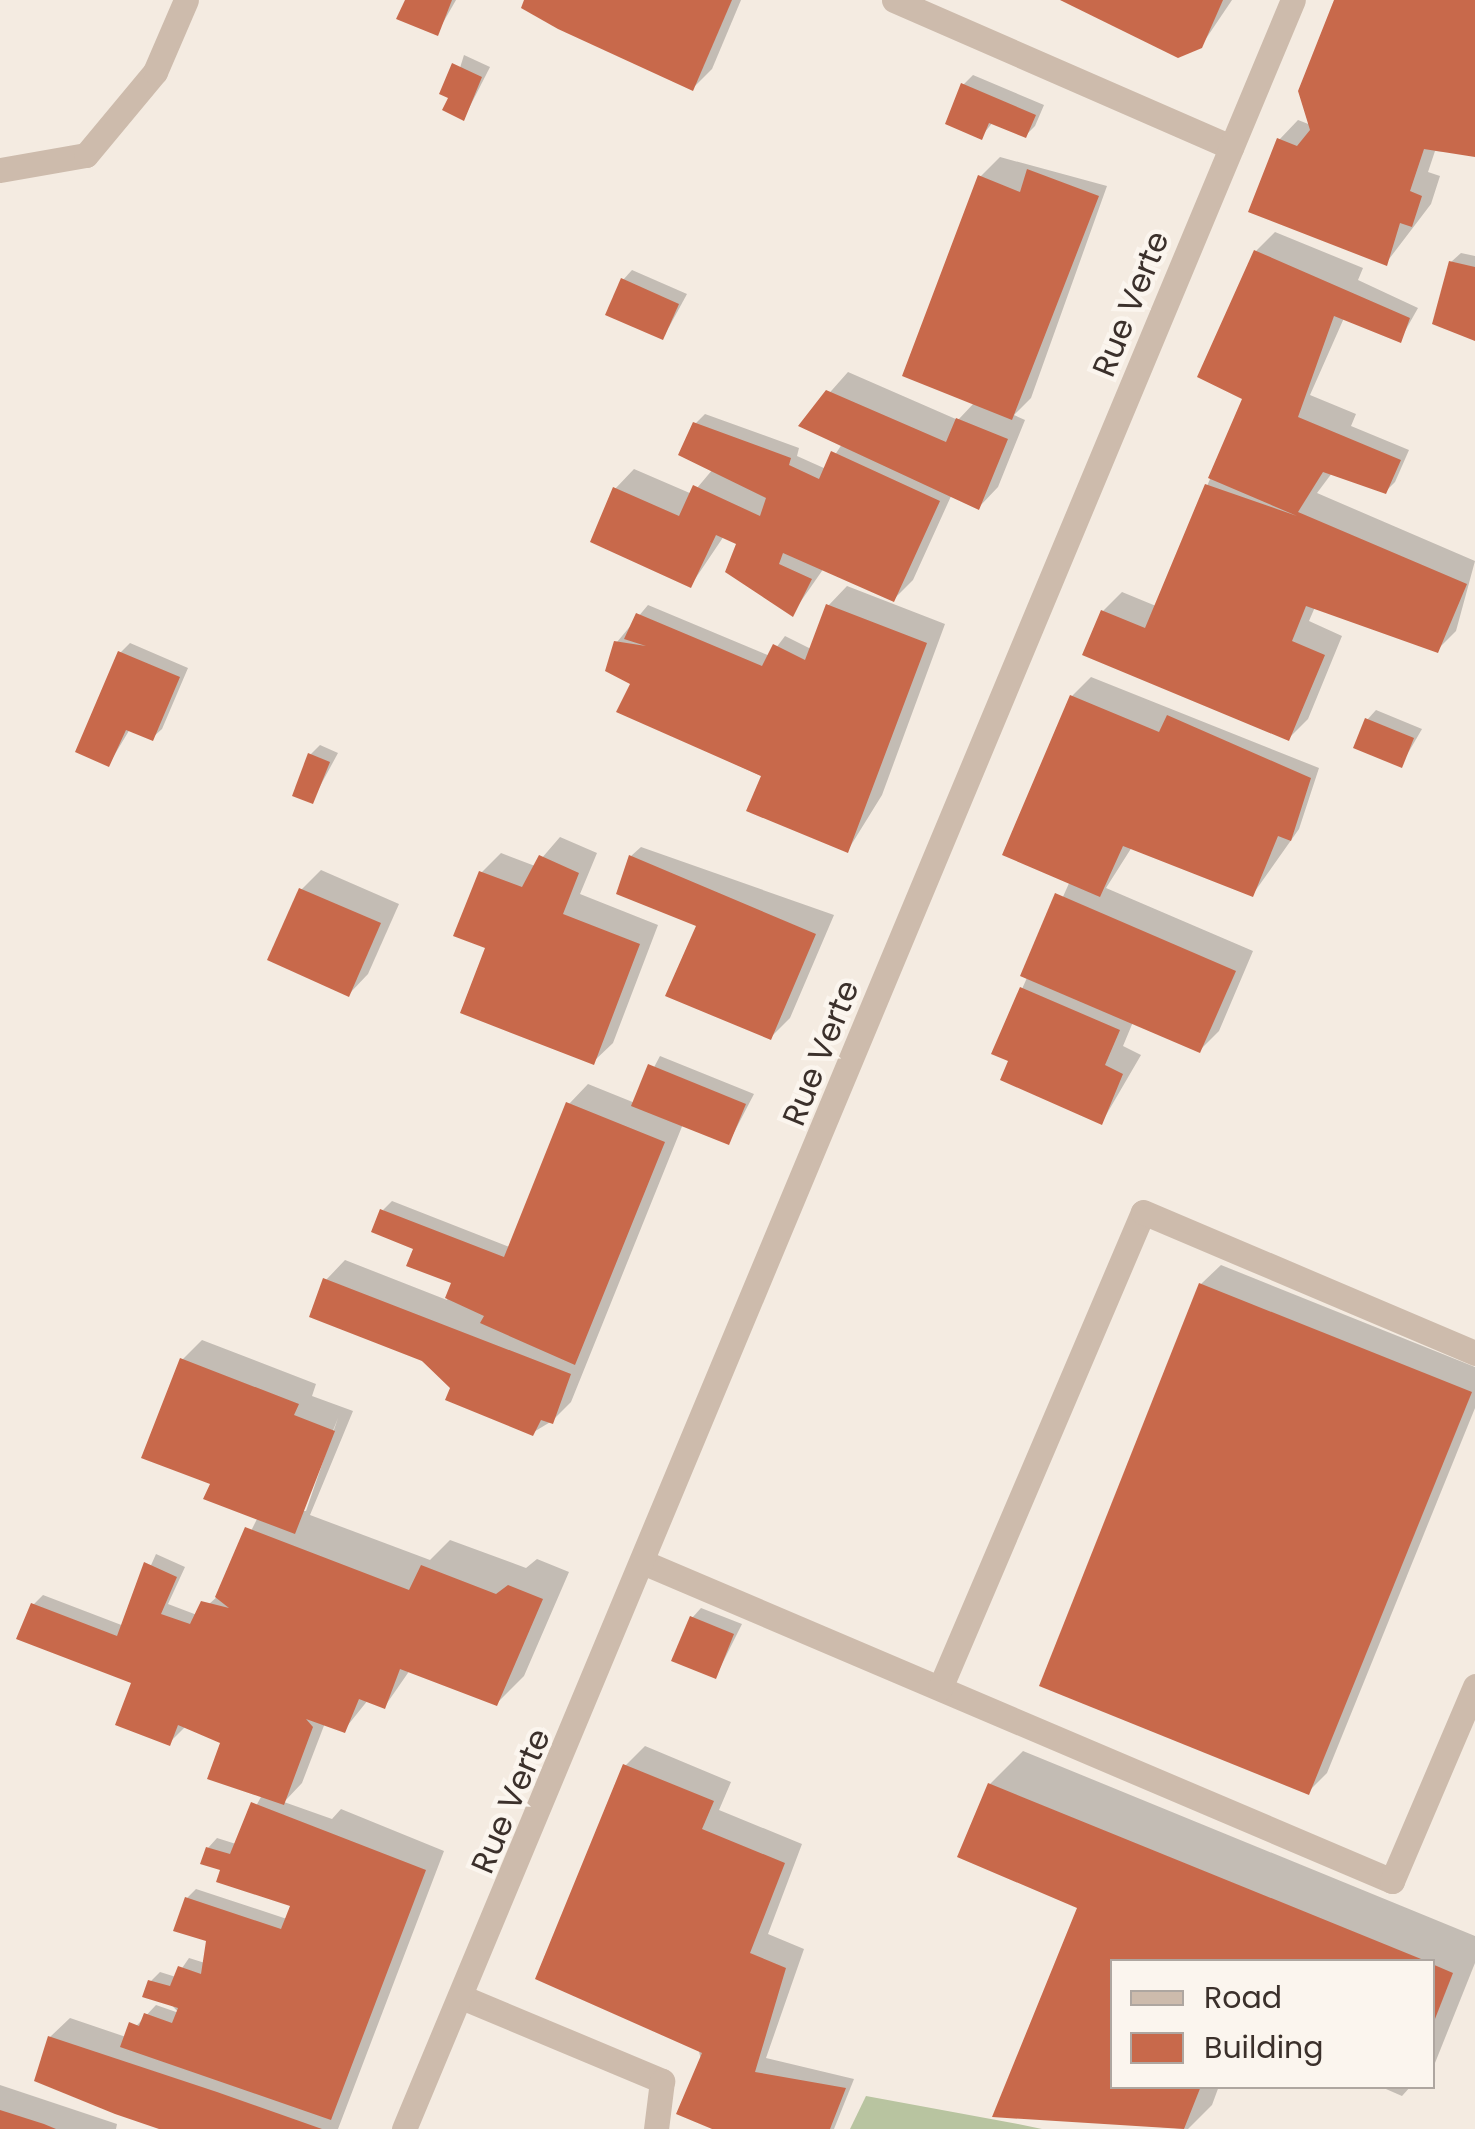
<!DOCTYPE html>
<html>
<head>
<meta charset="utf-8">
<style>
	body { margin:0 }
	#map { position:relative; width:1475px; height:2129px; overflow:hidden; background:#f4ebe1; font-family:Poppins,sans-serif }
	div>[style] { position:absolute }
	.green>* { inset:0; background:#b8c4a0 }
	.shadow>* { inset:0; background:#0003 }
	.building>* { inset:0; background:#c8694b }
	.minor>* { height:25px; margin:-12.5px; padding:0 12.5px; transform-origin:12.5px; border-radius:12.5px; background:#cdbbac }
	span { translate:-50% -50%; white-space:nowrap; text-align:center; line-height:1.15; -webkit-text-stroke:9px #fbf5ee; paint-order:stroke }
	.street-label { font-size:32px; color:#3b302b }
	.legend { position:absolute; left:1110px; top:1959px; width:325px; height:130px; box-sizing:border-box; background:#fbf5ee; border:2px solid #aea6a0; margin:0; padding:12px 18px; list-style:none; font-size:30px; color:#3b302b }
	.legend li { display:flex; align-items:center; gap:20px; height:50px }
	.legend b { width:50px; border:2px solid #aea6a0 }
</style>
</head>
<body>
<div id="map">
	<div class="green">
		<div style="clip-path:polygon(866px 2096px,1018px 2124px,1042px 2129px,850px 2129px)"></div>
	</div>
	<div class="shadow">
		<div style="clip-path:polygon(407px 0,456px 0,437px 33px)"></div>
		<div style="clip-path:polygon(527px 0,741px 0,712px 69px,693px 88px)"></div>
		<div style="clip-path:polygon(1061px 0,1232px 0,1201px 46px)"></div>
		<div style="clip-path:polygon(1336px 0,1475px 0,1475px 154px,1435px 151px,1428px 172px,1440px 176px,1431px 204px,1386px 263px,1279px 140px,1298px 120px,1311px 125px)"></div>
		<div style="clip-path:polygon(464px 55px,490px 67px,464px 118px,451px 97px)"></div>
		<div style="clip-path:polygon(973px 75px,1044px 105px,1035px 126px,1025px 136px,993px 122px,981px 137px,963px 85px)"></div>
		<div style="clip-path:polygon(1000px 157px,1107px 186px,1031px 398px,1014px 415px,1025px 420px,998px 487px,979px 507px,952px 494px,913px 580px,894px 599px,824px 568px,792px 614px,740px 543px,724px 536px,691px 585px,615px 489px,634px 469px,692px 494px,713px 469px,695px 424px,705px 414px,799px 448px,797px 456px,826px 469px,842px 444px,801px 425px,848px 372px,958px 420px,975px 402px,980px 177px)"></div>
		<div style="clip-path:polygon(1275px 232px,1363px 268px,1358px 280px,1418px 308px,1400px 340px,1344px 318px,1310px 395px,1356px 414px,1351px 426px,1409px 450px,1395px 482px,1386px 491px,1332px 473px,1317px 493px,1475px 561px,1456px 631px,1437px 650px,1315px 607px,1309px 621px,1342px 636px,1308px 719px,1289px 738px,1103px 611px,1122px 592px,1156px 606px,1250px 385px,1256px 251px)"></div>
		<div style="clip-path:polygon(1461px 253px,1475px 256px,1475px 338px,1451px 262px)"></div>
		<div style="clip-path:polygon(632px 270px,687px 294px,663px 338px,623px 280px)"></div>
		<div style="clip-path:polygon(847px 586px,945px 624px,882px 795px,848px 850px,761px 776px,620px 711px,633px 684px,617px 642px,648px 605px,770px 656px,785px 636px,811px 649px,828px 606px)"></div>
		<div style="clip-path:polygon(130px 643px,188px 668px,162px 729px,152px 738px,130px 729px,109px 764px,120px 653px)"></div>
		<div style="clip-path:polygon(1091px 677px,1319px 768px,1299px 829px,1253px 894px,1132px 847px,1106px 888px,1253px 951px,1219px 1031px,1200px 1050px,1133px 1022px,1123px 1046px,1141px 1055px,1102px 1122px,1011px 1060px,1022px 989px,1070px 881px,1072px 696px)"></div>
		<div style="clip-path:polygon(1376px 710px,1422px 729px,1401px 765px,1367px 720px)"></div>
		<div style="clip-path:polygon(320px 745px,338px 753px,312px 801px,310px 755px)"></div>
		<div style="clip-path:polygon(560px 837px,597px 853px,580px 894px,658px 925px,613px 1043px,593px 1062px,488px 947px,482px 872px,501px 853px,535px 866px)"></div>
		<div style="clip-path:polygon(641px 847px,834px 915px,790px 1018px,771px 1037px,704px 915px,631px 856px)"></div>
		<div style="clip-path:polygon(321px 870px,399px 904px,368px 974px,349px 994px,301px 890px)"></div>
		<div style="clip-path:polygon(660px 1056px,754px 1094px,729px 1142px,683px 1124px,571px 1402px,552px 1421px,532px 1433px,453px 1387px,326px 1280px,345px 1260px,447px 1300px,454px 1282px,383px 1210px,392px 1201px,512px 1248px,569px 1104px,588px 1084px,635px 1103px)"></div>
		<div style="clip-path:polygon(1221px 1265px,1475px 1367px,1475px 1408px,1327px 1773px,1308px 1792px,1201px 1284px)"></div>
		<div style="clip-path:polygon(evenodd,202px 1340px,316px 1384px,312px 1396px,353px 1411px,310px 1515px,430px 1560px,450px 1540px,526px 1568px,537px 1559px,569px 1572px,524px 1676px,497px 1703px,410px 1670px,385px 1706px,368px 1700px,344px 1730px,325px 1723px,302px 1783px,284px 1802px,332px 1819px,341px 1809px,444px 1851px,338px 2129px,169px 2129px,50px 2037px,70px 2018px,126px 2037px,156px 2005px,179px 2013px,150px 1982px,160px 1972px,176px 1977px,189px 1958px,205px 1963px,208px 1939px,187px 1898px,196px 1889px,287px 1919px,293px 1904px,208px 1848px,217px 1838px,236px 1844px,262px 1795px,224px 1742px,186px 1726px,169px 1743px,134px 1682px,33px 1605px,43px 1595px,124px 1626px,156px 1554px,185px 1567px,168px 1604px,197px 1615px,219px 1595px,258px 1517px,213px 1483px,144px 1457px,183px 1359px,202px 1340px,338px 1418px,306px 1511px,301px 1511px,338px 1418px)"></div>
		<div style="clip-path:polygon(701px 1608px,742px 1624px,716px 1676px,692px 1618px)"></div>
		<div style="clip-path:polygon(645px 1746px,731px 1782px,719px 1810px,802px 1844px,768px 1934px,804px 1949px,766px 2058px,854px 2079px,834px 2129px,719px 2129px,625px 1766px)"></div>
		<div style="clip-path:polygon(1023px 1751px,1475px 1936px,1475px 1963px,1435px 2063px,1432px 1962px,1112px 1962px,1112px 2086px,1219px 2086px,1212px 2105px,1188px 2129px,996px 2115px,1081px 1907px,990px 1784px)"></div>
		<div style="clip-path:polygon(0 2085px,117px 2124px,116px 2129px,0 2129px)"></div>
		<div style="clip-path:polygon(1379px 2086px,1411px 2086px,1402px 2096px)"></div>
	</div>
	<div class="building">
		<div style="clip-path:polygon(405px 0,452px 0,438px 36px,396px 19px)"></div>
		<div style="clip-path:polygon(524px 0,732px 0,693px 91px,558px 29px,521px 8px)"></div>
		<div style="clip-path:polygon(1060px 0,1223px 0,1202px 48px,1178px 58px)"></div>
		<div style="clip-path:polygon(1334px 0,1475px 0,1475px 157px,1424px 149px,1410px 191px,1422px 196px,1412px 227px,1400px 223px,1387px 266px,1248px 212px,1277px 138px,1297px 146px,1310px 130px,1298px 91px)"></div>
		<div style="clip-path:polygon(452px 63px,482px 77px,464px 121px,442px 110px,448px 98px,439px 94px)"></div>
		<div style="clip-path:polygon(961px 83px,1036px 115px,1026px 138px,989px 123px,982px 140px,945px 124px)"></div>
		<div style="clip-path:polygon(1027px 169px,1099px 196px,1012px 420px,902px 376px,978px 175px,1020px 192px)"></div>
		<div style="clip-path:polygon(1254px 250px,1410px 318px,1401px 343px,1334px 316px,1298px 417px,1401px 460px,1386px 494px,1323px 472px,1298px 512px,1467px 584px,1438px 653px,1306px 606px,1292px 641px,1325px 655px,1289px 741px,1082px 655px,1101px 610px,1145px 628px,1205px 484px,1297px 516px,1208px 478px,1242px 399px,1197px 377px)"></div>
		<div style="clip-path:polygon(1449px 261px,1475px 267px,1475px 341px,1432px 324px)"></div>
		<div style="clip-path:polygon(621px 278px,679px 304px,663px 340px,605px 315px)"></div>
		<div style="clip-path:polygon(826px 390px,946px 442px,956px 418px,1008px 439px,979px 510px,798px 426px)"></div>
		<div style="clip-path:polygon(693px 422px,791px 458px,789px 465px,819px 479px,831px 451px,940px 501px,894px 602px,783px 553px,779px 564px,812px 579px,793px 617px,725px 572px,736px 544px,716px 535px,691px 588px,590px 542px,613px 487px,679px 516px,693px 485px,760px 516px,766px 498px,678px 455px)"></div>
		<div style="clip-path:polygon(826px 604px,927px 643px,848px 853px,746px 811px,761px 776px,616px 712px,630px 684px,605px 671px,614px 641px,646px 646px,624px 639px,636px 613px,762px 666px,773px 644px,805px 660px)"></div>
		<div style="clip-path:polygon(118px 651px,180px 677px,153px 741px,126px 730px,109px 767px,75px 752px)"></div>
		<div style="clip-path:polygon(1070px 695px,1159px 732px,1167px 715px,1311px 778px,1291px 841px,1278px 836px,1253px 897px,1123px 846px,1100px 897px,1002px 855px)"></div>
		<div style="clip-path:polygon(1365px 718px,1414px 738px,1402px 768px,1353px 748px)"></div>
		<div style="clip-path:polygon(308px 753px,330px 762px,313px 804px,292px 796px)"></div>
		<div style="clip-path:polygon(539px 855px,579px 873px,563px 914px,640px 944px,594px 1065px,460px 1013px,485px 948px,453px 936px,479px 871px,522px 887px)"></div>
		<div style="clip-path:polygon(629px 855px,816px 934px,771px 1040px,665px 996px,696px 926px,616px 894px)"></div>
		<div style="clip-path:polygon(299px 888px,381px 923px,349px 997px,267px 960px)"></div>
		<div style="clip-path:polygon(1055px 893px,1236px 971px,1200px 1053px,1020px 976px)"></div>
		<div style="clip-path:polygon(1020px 987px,1120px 1030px,1105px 1065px,1123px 1074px,1102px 1125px,1000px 1080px,1008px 1061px,991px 1054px)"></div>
		<div style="clip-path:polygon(648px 1064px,746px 1104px,729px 1145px,631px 1106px)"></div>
		<div style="clip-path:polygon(566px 1102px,665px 1142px,575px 1365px,480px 1323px,484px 1316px,445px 1298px,451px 1283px,406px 1266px,413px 1249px,371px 1232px,380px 1209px,504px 1257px)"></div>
		<div style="clip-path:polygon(323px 1278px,571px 1374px,553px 1424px,541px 1420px,533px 1436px,445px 1400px,450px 1388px,422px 1361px,309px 1317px)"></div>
		<div style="clip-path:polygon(1199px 1283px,1472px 1392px,1309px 1795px,1039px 1686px)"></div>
		<div style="clip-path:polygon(180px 1358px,299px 1404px,294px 1415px,335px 1431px,295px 1534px,203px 1499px,210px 1484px,141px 1458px)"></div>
		<div style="clip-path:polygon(245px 1527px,409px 1590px,421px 1565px,496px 1594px,508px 1585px,543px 1599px,497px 1706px,400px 1669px,385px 1709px,359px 1699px,345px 1733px,306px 1719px,313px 1727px,284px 1805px,207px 1779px,220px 1743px,178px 1725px,170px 1746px,115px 1725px,131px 1683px,16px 1639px,31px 1603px,117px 1636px,144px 1562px,177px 1577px,161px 1614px,190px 1624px,201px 1601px,229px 1608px,215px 1597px)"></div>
		<div style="clip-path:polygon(690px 1616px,734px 1634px,716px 1679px,671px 1661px)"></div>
		<div style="clip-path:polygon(623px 1764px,714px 1801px,702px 1829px,785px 1863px,750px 1953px,786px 1968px,755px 2072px,846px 2088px,830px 2129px,712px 2129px,676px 2114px,702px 2053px,535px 1979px)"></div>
		<div style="clip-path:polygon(988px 1783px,1426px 1961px,1426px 1962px,1112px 1962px,1112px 2086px,1201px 2086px,1184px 2129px,992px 2117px,1077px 1908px,957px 1857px)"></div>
		<div style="clip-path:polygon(251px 1802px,426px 1870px,331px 2120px,120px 2047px,129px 2022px,139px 2026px,144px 2013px,172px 2023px,178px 2008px,142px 1997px,148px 1980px,170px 1986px,178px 1966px,201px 1974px,206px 1941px,173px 1931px,185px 1897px,281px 1929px,290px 1906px,216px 1882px,220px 1870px,200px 1864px,206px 1847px,230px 1854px)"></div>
		<div style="clip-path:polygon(1432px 1964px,1453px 1973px,1433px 2024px,1432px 2024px)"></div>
		<div style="clip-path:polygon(48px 2036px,217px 2092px,322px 2129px,159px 2129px,115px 2114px,34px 2081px)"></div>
		<div style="clip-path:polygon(0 2110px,44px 2124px,56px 2129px,0 2129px)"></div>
	</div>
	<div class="minor">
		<div style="left:894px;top:0;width:368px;rotate:23.6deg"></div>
		<div style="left:0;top:170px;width:87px;rotate:-9.9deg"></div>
		<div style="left:86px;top:155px;width:108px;rotate:-50.3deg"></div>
		<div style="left:155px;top:72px;width:78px;rotate:-66.7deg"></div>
		<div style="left:645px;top:1563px;width:812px;rotate:23.06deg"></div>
		<div style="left:1392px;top:1881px;width:212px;rotate:-66.9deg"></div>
		<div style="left:940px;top:1688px;width:517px;rotate:-66.9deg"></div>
		<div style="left:1143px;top:1212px;width:361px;rotate:23deg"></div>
		<div style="left:464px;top:1998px;width:215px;rotate:22.7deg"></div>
		<div style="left:662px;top:2081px;width:48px;rotate:97.1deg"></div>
		<div style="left:404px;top:2129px;width:2307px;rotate:-67.34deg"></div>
	</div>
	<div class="street-label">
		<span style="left:1131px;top:304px;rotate:-68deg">Rue Verte</span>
		<span style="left:821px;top:1053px;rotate:-68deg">Rue Verte</span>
		<span style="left:511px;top:1801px;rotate:-67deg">Rue Verte</span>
	</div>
	<ul class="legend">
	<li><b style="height:12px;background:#cdbbac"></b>Road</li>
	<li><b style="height:28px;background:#c8694b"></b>Building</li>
	</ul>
</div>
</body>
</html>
